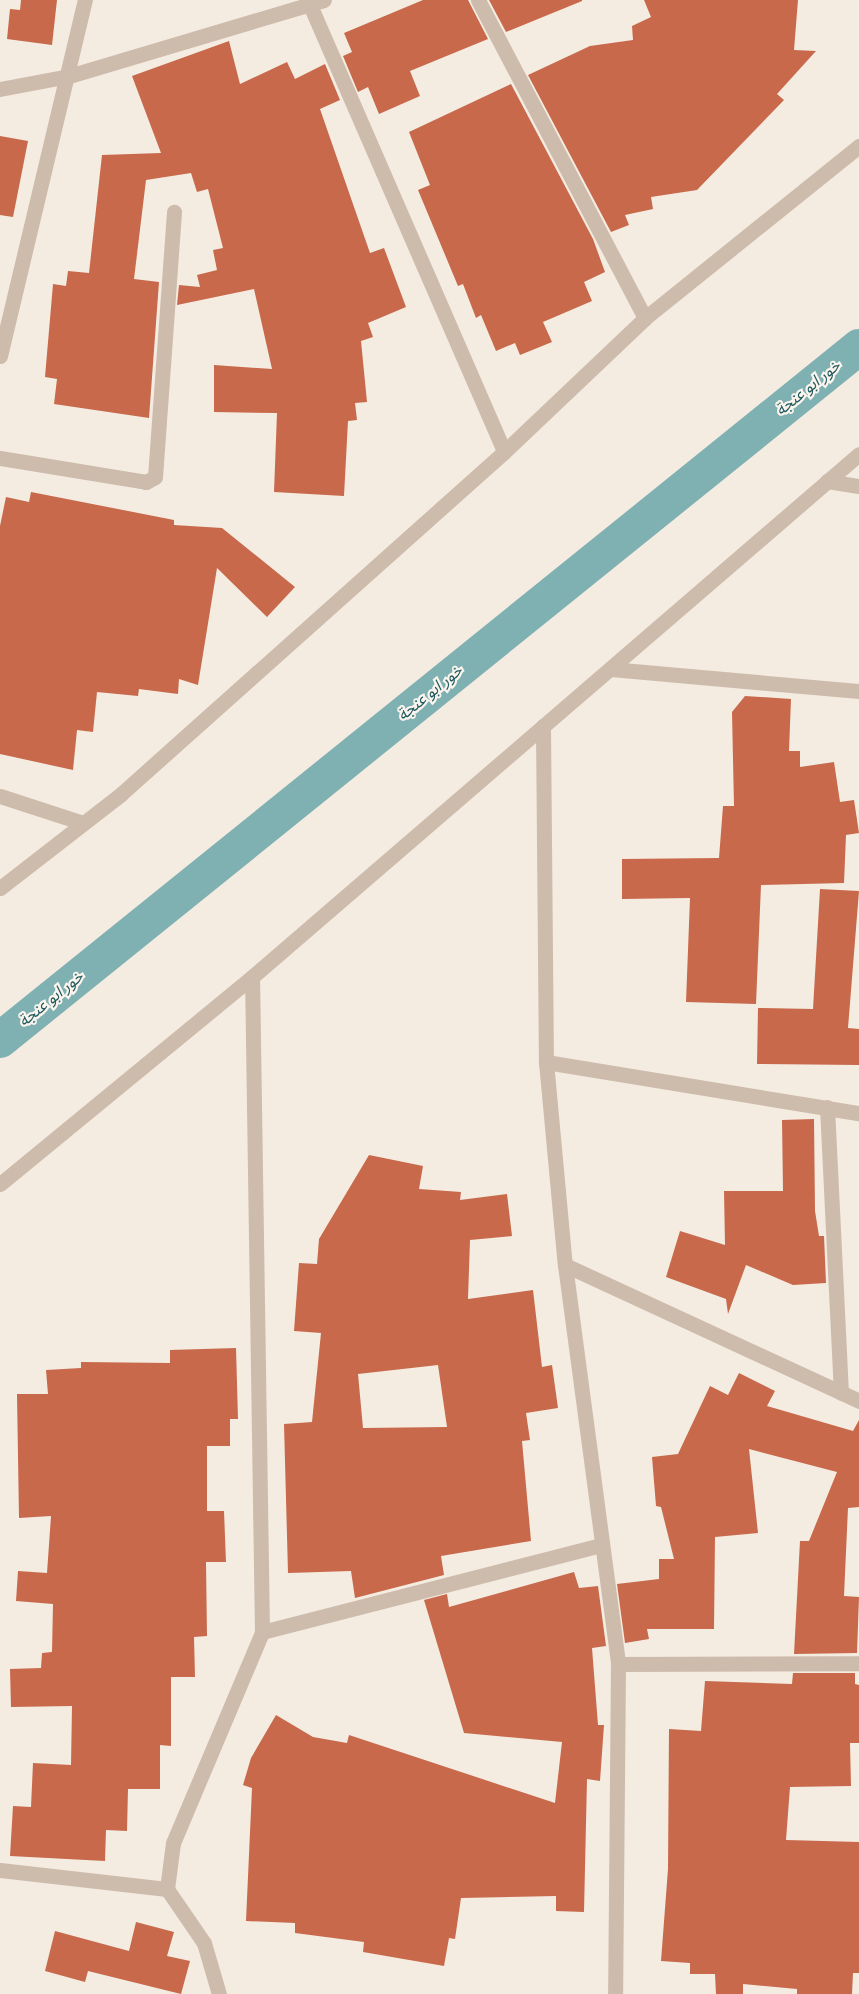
<!DOCTYPE html>
<html>
<head>
<meta charset="utf-8">
<style>
	body { margin:0 }
	#map { position:relative; width:859px; height:1994px; overflow:hidden; background:#f4ebe1; font-family:"Public Sans","Noto Sans Arabic",sans-serif }
	div>[style] { position:absolute }
	.canal>* { height:36px; margin:-18px; padding:0 18px; transform-origin:18px; border-radius:18px; background:#7fb0b2 }
	.building>* { inset:0; background:#c8694b }
	.minor>* { height:15px; margin:-7.5px; padding:0 7.5px; transform-origin:7.5px; border-radius:7.5px; background:#cdbbac }
	span { translate:-50% -50%; white-space:nowrap; text-align:center; line-height:1.15; -webkit-text-stroke:4.5px #fbf5ee; paint-order:stroke }
	.water-label { font-size:16px; color:#1f5a5e; font-style:italic }
</style>
</head>
<body>
<div id="map">
	<div class="canal">
		<div style="left:0;top:1040px;width:1104px;rotate:-38.89deg"></div>
	</div>
	<div class="building">
		<div style="clip-path:polygon(21px 0,57px 0,52px 45px,7px 39px,10px 9px,20px 10px)"></div>
		<div style="clip-path:polygon(423px 0,468px 0,488px 39px,410px 71px,420px 96px,379px 114px,368px 87px,358px 92px,343px 56px,352px 52px,344px 33px)"></div>
		<div style="clip-path:polygon(489px 0,582px 0,582px 1px,506px 32px)"></div>
		<div style="clip-path:polygon(644px 0,798px 0,794px 50px,816px 51px,777px 94px,784px 100px,697px 190px,651px 197px,653px 209px,625px 215px,629px 225px,611px 232px,528px 75px,590px 46px,633px 40px,632px 26px,651px 17px)"></div>
		<div style="clip-path:polygon(229px 41px,240px 84px,287px 62px,295px 79px,325px 64px,340px 100px,320px 109px,370px 253px,384px 248px,406px 307px,368px 323px,373px 337px,361px 341px,367px 402px,355px 403px,357px 420px,348px 421px,344px 496px,274px 492px,277px 413px,214px 412px,214px 365px,272px 369px,254px 289px,177px 305px,179px 285px,200px 287px,197px 275px,217px 270px,213px 250px,223px 248px,208px 189px,197px 192px,191px 173px,146px 180px,134px 279px,159px 282px,149px 418px,54px 404px,57px 379px,45px 377px,53px 284px,66px 286px,68px 271px,89px 273px,102px 155px,161px 153px,132px 76px)"></div>
		<div style="clip-path:polygon(511px 84px,593px 239px,605px 272px,584px 282px,592px 301px,543px 322px,552px 342px,520px 355px,515px 343px,496px 351px,481px 315px,476px 318px,463px 284px,458px 286px,418px 190px,430px 185px,409px 132px)"></div>
		<div style="clip-path:polygon(0 136px,28px 141px,13px 217px,0 215px)"></div>
		<div style="clip-path:polygon(31px 492px,174px 520px,174px 525px,222px 528px,295px 587px,267px 617px,217px 568px,198px 685px,179px 679px,178px 694px,139px 689px,138px 696px,97px 692px,93px 732px,77px 730px,73px 770px,0 754px,0 526px,6px 497px,29px 502px)"></div>
		<div style="clip-path:polygon(745px 696px,791px 699px,789px 751px,800px 751px,800px 767px,834px 762px,840px 802px,854px 800px,859px 833px,846px 835px,844px 883px,761px 885px,756px 1004px,686px 1002px,690px 898px,622px 899px,622px 859px,719px 858px,723px 806px,734px 806px,732px 712px)"></div>
		<div style="clip-path:polygon(820px 889px,859px 891px,848px 1028px,859px 1029px,859px 1065px,757px 1064px,758px 1008px,813px 1009px)"></div>
		<div style="clip-path:polygon(814px 1119px,815px 1211px,819px 1236px,824px 1236px,826px 1283px,793px 1285px,746px 1265px,728px 1314px,726px 1299px,666px 1277px,680px 1231px,725px 1245px,724px 1191px,783px 1191px,782px 1120px)"></div>
		<div style="clip-path:polygon(evenodd,369px 1155px,423px 1166px,419px 1189px,461px 1192px,460px 1200px,507px 1194px,512px 1236px,470px 1240px,468px 1299px,533px 1290px,542px 1367px,552px 1365px,558px 1408px,526px 1413px,530px 1440px,522px 1441px,531px 1541px,441px 1556px,444px 1575px,355px 1598px,351px 1571px,288px 1573px,284px 1424px,312px 1422px,321px 1333px,294px 1331px,299px 1263px,317px 1264px,319px 1239px,369px 1155px,438px 1365px,447px 1427px,363px 1428px,358px 1374px,438px 1365px)"></div>
		<div style="clip-path:polygon(236px 1348px,238px 1419px,230px 1419px,230px 1446px,207px 1446px,207px 1511px,224px 1511px,226px 1562px,206px 1562px,207px 1636px,194px 1637px,195px 1677px,171px 1677px,171px 1746px,160px 1745px,160px 1789px,128px 1789px,127px 1831px,106px 1830px,105px 1861px,10px 1856px,13px 1806px,31px 1807px,33px 1763px,71px 1765px,72px 1706px,11px 1707px,10px 1669px,41px 1668px,42px 1653px,52px 1652px,53px 1604px,16px 1601px,18px 1571px,47px 1573px,51px 1516px,19px 1518px,17px 1394px,48px 1394px,46px 1370px,81px 1368px,81px 1362px,170px 1363px,170px 1350px)"></div>
		<div style="clip-path:polygon(739px 1373px,775px 1391px,767px 1406px,853px 1431px,859px 1420px,859px 1507px,848px 1508px,844px 1596px,859px 1597px,857px 1653px,794px 1654px,800px 1541px,809px 1541px,837px 1472px,749px 1449px,758px 1533px,715px 1537px,714px 1629px,647px 1629px,649px 1639px,625px 1643px,617px 1584px,659px 1579px,659px 1559px,674px 1559px,661px 1507px,656px 1506px,652px 1457px,678px 1454px,710px 1386px,728px 1395px)"></div>
		<div style="clip-path:polygon(574px 1572px,579px 1588px,598px 1586px,606px 1646px,592px 1648px,598px 1725px,604px 1725px,600px 1781px,587px 1779px,584px 1912px,556px 1911px,556px 1896px,461px 1898px,455px 1939px,449px 1938px,444px 1966px,363px 1952px,364px 1942px,295px 1933px,295px 1923px,246px 1921px,252px 1788px,243px 1785px,251px 1758px,276px 1715px,313px 1737px,347px 1743px,349px 1735px,555px 1803px,562px 1742px,464px 1733px,424px 1600px,447px 1594px,449px 1607px)"></div>
		<div style="clip-path:polygon(793px 1673px,855px 1673px,855px 1684px,859px 1685px,859px 1743px,850px 1743px,851px 1786px,790px 1787px,786px 1840px,859px 1842px,859px 1973px,853px 1973px,852px 1994px,797px 1994px,797px 1989px,743px 1984px,743px 1994px,716px 1994px,715px 1974px,690px 1974px,690px 1963px,661px 1961px,668px 1869px,669px 1729px,701px 1731px,705px 1681px,792px 1684px)"></div>
		<div style="clip-path:polygon(136px 1922px,174px 1932px,167px 1956px,190px 1961px,181px 1994px,88px 1971px,85px 1982px,45px 1971px,55px 1931px,129px 1951px)"></div>
	</div>
	<div class="minor">
		<div style="left:478px;top:0;width:359px;rotate:62.3deg"></div>
		<div style="left:310px;top:5px;width:487px;rotate:66.5deg"></div>
		<div style="left:0;top:89px;width:70px;rotate:-10.7deg"></div>
		<div style="left:69px;top:76px;width:266px;rotate:-16.6deg"></div>
		<div style="left:0;top:356px;width:366px;rotate:-76.6deg"></div>
		<div style="left:0;top:458px;width:148px;rotate:9.3deg"></div>
		<div style="left:146px;top:482px;width:10px;rotate:-29deg"></div>
		<div style="left:155px;top:477px;width:266px;rotate:-85.9deg"></div>
		<div style="left:827px;top:481px;width:32px;rotate:9deg"></div>
		<div style="left:611px;top:669px;width:249px;rotate:5.1deg"></div>
		<div style="left:543px;top:726px;width:336px;rotate:89.5deg"></div>
		<div style="left:546px;top:1062px;width:204px;rotate:84.7deg"></div>
		<div style="left:565px;top:1265px;width:403px;rotate:82.4deg"></div>
		<div style="left:618px;top:1664px;width:330px;rotate:90.5deg"></div>
		<div style="left:0;top:796px;width:87px;rotate:18deg"></div>
		<div style="left:0;top:888px;width:153px;rotate:-37.8deg"></div>
		<div style="left:121px;top:794px;width:513px;rotate:-41.76deg"></div>
		<div style="left:504px;top:452px;width:195px;rotate:-43.5deg"></div>
		<div style="left:645px;top:318px;width:275px;rotate:-38.8deg"></div>
		<div style="left:546px;top:1062px;width:317px;rotate:9.3deg"></div>
		<div style="left:827px;top:1107px;width:286px;rotate:87.2deg"></div>
		<div style="left:0;top:1184px;width:326px;rotate:-39.4deg"></div>
		<div style="left:252px;top:977px;width:801px;rotate:-40.75deg"></div>
		<div style="left:565px;top:1265px;width:324px;rotate:24.8deg"></div>
		<div style="left:262px;top:1632px;width:349px;rotate:-14.4deg"></div>
		<div style="left:618px;top:1664px;width:241px;rotate:-0.2deg"></div>
		<div style="left:0;top:1870px;width:168px;rotate:6.5deg"></div>
		<div style="left:219px;top:1994px;width:53px;rotate:-106.4deg"></div>
		<div style="left:204px;top:1943px;width:65px;rotate:-124.4deg"></div>
		<div style="left:167px;top:1889px;width:46px;rotate:-82.6deg"></div>
		<div style="left:173px;top:1843px;width:229px;rotate:-67.1deg"></div>
		<div style="left:262px;top:1632px;width:655px;rotate:-90.87deg"></div>
	</div>
	<div class="water-label">
		<span style="left:808px;top:388px;rotate:-39deg">خور ابو عنجة</span>
		<span style="left:430px;top:693px;rotate:-39deg">خور ابو عنجة</span>
		<span style="left:51px;top:999px;rotate:-39deg">خور ابو عنجة</span>
	</div>
</div>
</body>
</html>
